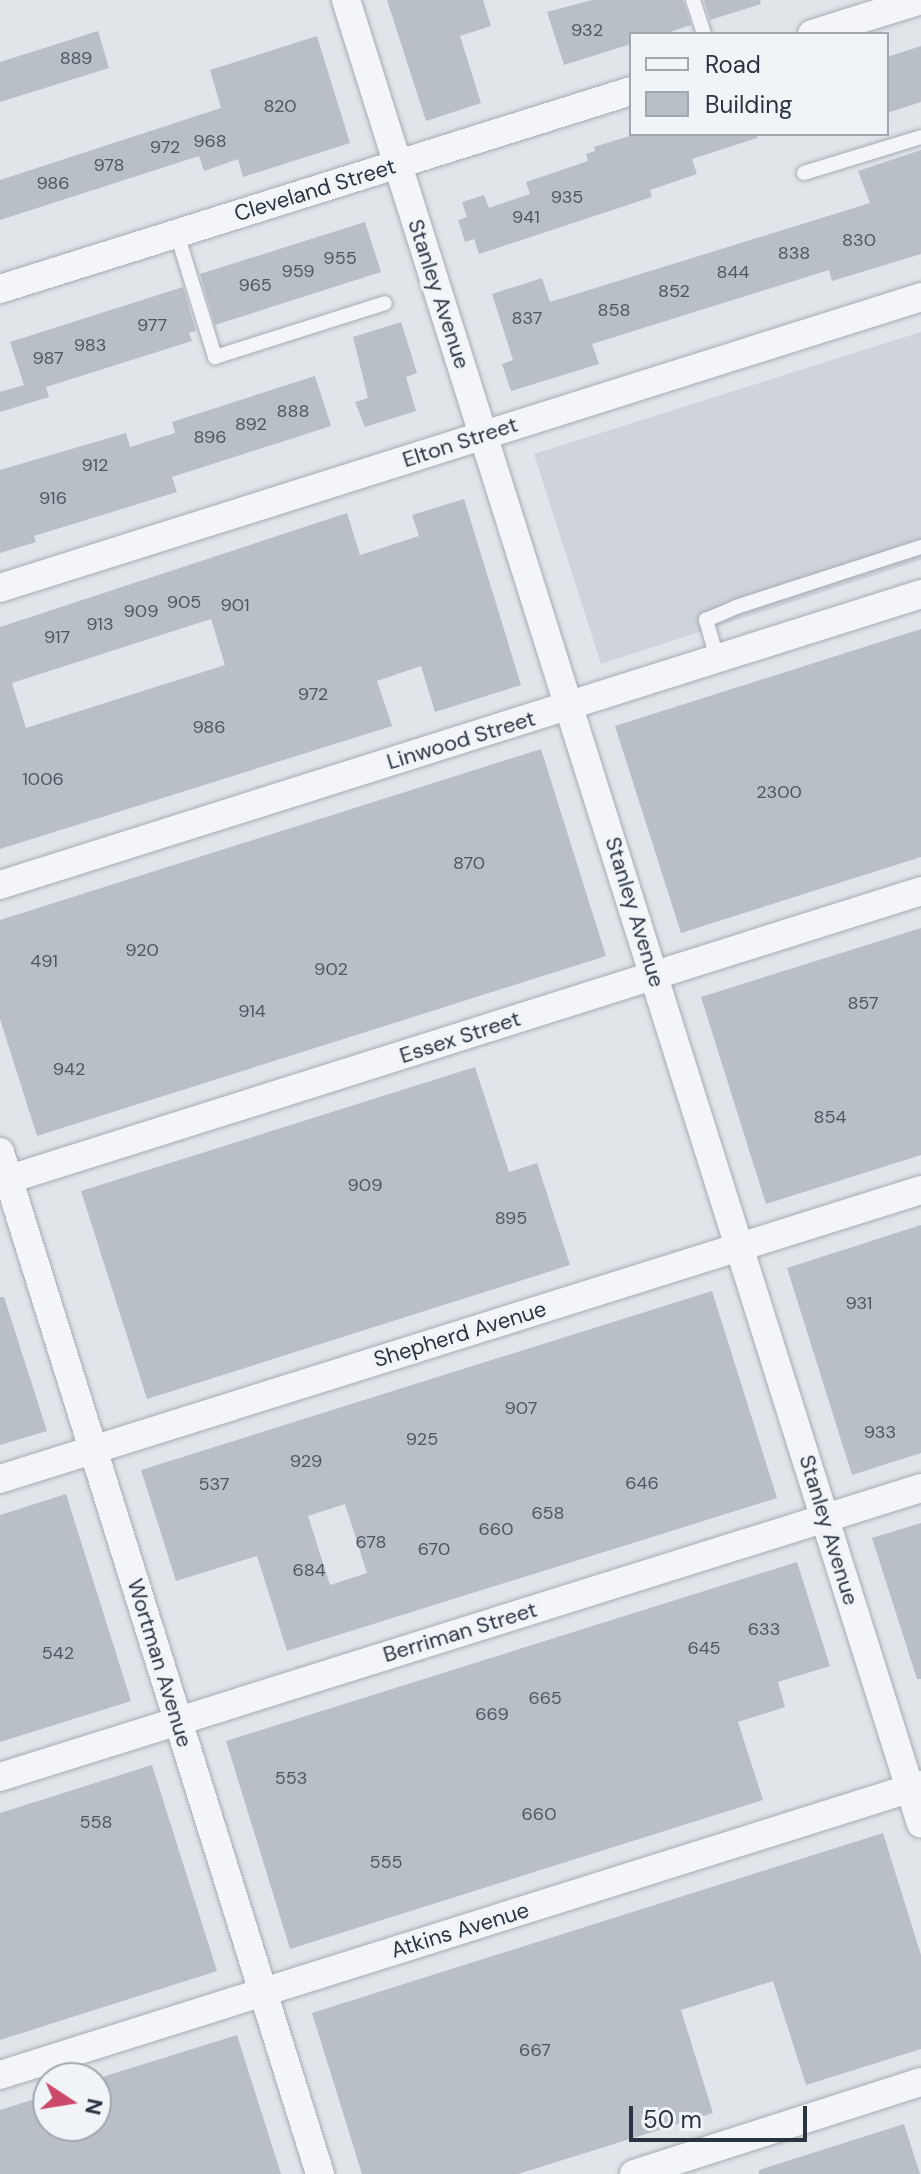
<!DOCTYPE html>
<html>
<head>
<meta charset="utf-8">
<style>
	body { margin:0 }
	#map { position:relative; width:921px; height:2174px; overflow:hidden; background:#e1e5e9; font-family:"DM Sans",sans-serif }
	div>[style] { position:absolute }
	.built>* { inset:0; background:#cfd4db }
	.building>* { inset:0; background:#b8bfc6 }
	.roads { filter:drop-shadow(0 0 2px #a6acb3) drop-shadow(0 0 2px #a6acb3) }
	.lane>* { height:14px; margin:-7px; padding:0 7px; transform-origin:7px; border-radius:7px; background:#f4f5f8 }
	.street>* { height:28px; margin:-14px; padding:0 14px; transform-origin:14px; border-radius:14px; background:#f4f5f8 }
	span { translate:-50% -50%; white-space:nowrap; text-align:center; line-height:1.15; -webkit-text-stroke:6px #f1f4f7; paint-order:stroke }
	.number-label { font-size:18px; color:#4e5762 }
	.number-label span { -webkit-text-stroke-width:0 }
	.street-label { font-size:22px; color:#2a3441 }
	.legend { position:absolute; left:629px; top:32px; width:260px; height:104px; box-sizing:border-box; background:#f1f4f7; border:2px solid #a1a7ae; margin:0; padding:10px 14px; list-style:none; font-size:24px; color:#2a3441 }
	.legend li { display:flex; align-items:center; gap:16px; height:40px }
	.legend b { width:40px; border:2px solid #a1a7ae }
	.north { position:absolute; left:32px; top:2062px; width:80px; height:80px; box-sizing:border-box; background:#f1f4f7; border:2px solid #a1a7ae; border-radius:50%; rotate:102deg; font-size:22px; font-weight:700; line-height:32px; text-align:center; color:#2a3441 }
	.north::after { content:''; display:block; margin:auto; width:28px; height:36px; background:#cb496a; clip-path:polygon(50% 0,100% 100%,50% 72%,0 100%) }
	.scale { position:absolute; left:629px; top:2106px; width:178px; height:36px; box-sizing:border-box; border:4px solid #2a3441; border-top:0; padding-left:10px; font-size:24px; line-height:28px; white-space:nowrap; color:#2a3441; -webkit-text-stroke:6px #f1f4f7; paint-order:stroke }
</style>
</head>
<body>
<div id="map">
	<div class="built">
		<div style="clip-path:polygon(921px 332px,921px 560px,601px 664px,534px 454px)"></div>
	</div>
	<div class="building">
		<div style="clip-path:polygon(387px 0,483px 0,491px 26px,460px 36px,481px 103px,426px 121px)"></div>
		<div style="clip-path:polygon(592px 0,683px 0,691px 25px,664px 34px,631px 34px,631px 44px,564px 65px,547px 12px)"></div>
		<div style="clip-path:polygon(704px 0,760px 0,761px 4px,710px 20px)"></div>
		<div style="clip-path:polygon(98px 31px,109px 68px,0 102px,0 62px)"></div>
		<div style="clip-path:polygon(317px 36px,350px 143px,243px 177px,238px 159px,204px 171px,199px 156px,0 220px,0 180px,221px 108px,210px 70px)"></div>
		<div style="clip-path:polygon(921px 46px,921px 102px,887px 113px,887px 57px)"></div>
		<div style="clip-path:polygon(636px 134px,757px 134px,757px 138px,692px 159px,697px 174px,650px 190px,652px 197px,479px 254px,474px 239px,465px 242px,458px 220px,467px 217px,462px 202px,484px 195px,489px 208px,530px 194px,526px 182px,588px 161px,586px 154px,595px 151px,594px 147px)"></div>
		<div style="clip-path:polygon(921px 150px,921px 254px,832px 281px,829px 270px,592px 344px,599px 364px,511px 391px,502px 364px,513px 360px,492px 294px,542px 278px,550px 302px,870px 203px,858px 171px)"></div>
		<div style="clip-path:polygon(365px 222px,381px 272px,215px 325px,200px 274px)"></div>
		<div style="clip-path:polygon(183px 287px,196px 331px,189px 333px,192px 341px,46px 387px,49px 397px,0 412px,0 392px,24px 385px,10px 342px)"></div>
		<div style="clip-path:polygon(401px 322px,417px 373px,406px 377px,416px 411px,365px 427px,355px 402px,368px 398px,353px 337px)"></div>
		<div style="clip-path:polygon(315px 376px,331px 426px,172px 477px,177px 492px,34px 536px,36px 542px,0 553px,0 470px,126px 433px,130px 447px,175px 433px,172px 422px)"></div>
		<div style="clip-path:polygon(evenodd,464px 499px,521px 685px,435px 712px,421px 666px,377px 681px,392px 726px,0 849px,0 627px,347px 513px,360px 555px,419px 536px,412px 515px,464px 499px,211px 619px,225px 665px,26px 728px,12px 683px,211px 619px)"></div>
		<div style="clip-path:polygon(921px 629px,921px 857px,681px 933px,615px 726px)"></div>
		<div style="clip-path:polygon(541px 749px,606px 956px,37px 1136px,0 1019px,0 920px)"></div>
		<div style="clip-path:polygon(921px 928px,921px 1155px,766px 1204px,701px 997px)"></div>
		<div style="clip-path:polygon(475px 1067px,509px 1172px,537px 1163px,570px 1265px,147px 1399px,81px 1191px)"></div>
		<div style="clip-path:polygon(921px 1225px,921px 1453px,852px 1475px,787px 1268px)"></div>
		<div style="clip-path:polygon(evenodd,712px 1291px,777px 1498px,287px 1651px,257px 1556px,176px 1581px,141px 1470px,712px 1291px,345px 1504px,367px 1573px,330px 1585px,308px 1516px,345px 1504px)"></div>
		<div style="clip-path:polygon(0 1297px,4px 1297px,47px 1431px,0 1445px)"></div>
		<div style="clip-path:polygon(66px 1494px,131px 1701px,0 1742px,0 1515px)"></div>
		<div style="clip-path:polygon(921px 1523px,921px 1679px,917px 1679px,872px 1538px)"></div>
		<div style="clip-path:polygon(797px 1562px,830px 1666px,778px 1682px,785px 1707px,738px 1722px,763px 1800px,290px 1949px,226px 1741px)"></div>
		<div style="clip-path:polygon(152px 1765px,217px 1971px,0 2040px,0 1813px)"></div>
		<div style="clip-path:polygon(883px 1833px,921px 1955px,921px 2049px,806px 2085px,773px 1981px,681px 2010px,713px 2113px,518px 2174px,362px 2174px,312px 2013px)"></div>
		<div style="clip-path:polygon(237px 2035px,281px 2174px,0 2174px,0 2110px,48px 2095px,48px 2126px,96px 2126px,96px 2079px)"></div>
		<div style="clip-path:polygon(904px 2124px,920px 2174px,759px 2174px,759px 2170px)"></div>
	</div>
	<div class="roads">
		<div class="lane">
			<div style="left:693px;top:0;width:36px;rotate:72deg"></div>
			<div style="left:804px;top:173px;width:122px;rotate:-17.1deg"></div>
			<div style="left:177px;top:234px;width:129px;rotate:72.8deg"></div>
			<div style="left:215px;top:357px;width:178px;rotate:-17.6deg"></div>
			<div style="left:717px;top:658px;width:40px;rotate:-106deg"></div>
			<div style="left:706px;top:620px;width:33px;rotate:-23deg"></div>
			<div style="left:736px;top:607px;width:194px;rotate:-18deg"></div>
		</div>
		<div class="street">
			<div style="left:346px;top:0;width:1912px;rotate:72.5deg"></div>
			<div style="left:812px;top:34px;width:114px;rotate:-17.3deg"></div>
			<div style="left:0;top:289px;width:661px;rotate:-17.42deg"></div>
			<div style="left:0;top:588px;width:966px;rotate:-17.53deg"></div>
			<div style="left:0;top:885px;width:966px;rotate:-17.53deg"></div>
			<div style="left:0;top:1152px;width:1071px;rotate:72.61deg"></div>
			<div style="left:0;top:1182px;width:966px;rotate:-17.53deg"></div>
			<div style="left:0;top:1479px;width:965px;rotate:-17.42deg"></div>
			<div style="left:0;top:1777px;width:965px;rotate:-17.42deg"></div>
			<div style="left:0;top:2075px;width:966px;rotate:-17.48deg"></div>
			<div style="left:634px;top:2174px;width:301px;rotate:-17.8deg"></div>
		</div>
	</div>
	<div class="number-label">
		<span style="left:587px;top:30px">932</span>
		<span style="left:76px;top:58px">889</span>
		<span style="left:280px;top:106px">820</span>
		<span style="left:210px;top:141px">968</span>
		<span style="left:165px;top:147px">972</span>
		<span style="left:109px;top:165px">978</span>
		<span style="left:53px;top:183px">986</span>
		<span style="left:567px;top:197px">935</span>
		<span style="left:526px;top:217px">941</span>
		<span style="left:859px;top:240px">830</span>
		<span style="left:794px;top:253px">838</span>
		<span style="left:340px;top:258px">955</span>
		<span style="left:298px;top:271px">959</span>
		<span style="left:733px;top:272px">844</span>
		<span style="left:255px;top:285px">965</span>
		<span style="left:674px;top:291px">852</span>
		<span style="left:614px;top:310px">858</span>
		<span style="left:527px;top:318px">837</span>
		<span style="left:152px;top:325px">977</span>
		<span style="left:90px;top:345px">983</span>
		<span style="left:48px;top:358px">987</span>
		<span style="left:293px;top:411px">888</span>
		<span style="left:251px;top:424px">892</span>
		<span style="left:210px;top:437px">896</span>
		<span style="left:95px;top:465px">912</span>
		<span style="left:53px;top:498px">916</span>
		<span style="left:184px;top:602px">905</span>
		<span style="left:235px;top:605px">901</span>
		<span style="left:141px;top:611px">909</span>
		<span style="left:100px;top:624px">913</span>
		<span style="left:57px;top:637px">917</span>
		<span style="left:313px;top:694px">972</span>
		<span style="left:209px;top:727px">986</span>
		<span style="left:43px;top:779px">1006</span>
		<span style="left:779px;top:792px">2300</span>
		<span style="left:469px;top:863px">870</span>
		<span style="left:142px;top:950px">920</span>
		<span style="left:44px;top:961px">491</span>
		<span style="left:331px;top:969px">902</span>
		<span style="left:863px;top:1003px">857</span>
		<span style="left:252px;top:1011px">914</span>
		<span style="left:69px;top:1069px">942</span>
		<span style="left:830px;top:1117px">854</span>
		<span style="left:365px;top:1185px">909</span>
		<span style="left:511px;top:1218px">895</span>
		<span style="left:859px;top:1303px">931</span>
		<span style="left:521px;top:1408px">907</span>
		<span style="left:880px;top:1432px">933</span>
		<span style="left:422px;top:1439px">925</span>
		<span style="left:306px;top:1461px">929</span>
		<span style="left:642px;top:1483px">646</span>
		<span style="left:214px;top:1484px">537</span>
		<span style="left:548px;top:1513px">658</span>
		<span style="left:496px;top:1529px">660</span>
		<span style="left:371px;top:1542px">678</span>
		<span style="left:434px;top:1549px">670</span>
		<span style="left:309px;top:1570px">684</span>
		<span style="left:764px;top:1629px">633</span>
		<span style="left:704px;top:1648px">645</span>
		<span style="left:58px;top:1653px">542</span>
		<span style="left:545px;top:1698px">665</span>
		<span style="left:492px;top:1714px">669</span>
		<span style="left:291px;top:1778px">553</span>
		<span style="left:539px;top:1814px">660</span>
		<span style="left:96px;top:1822px">558</span>
		<span style="left:386px;top:1862px">555</span>
		<span style="left:535px;top:2050px">667</span>
	</div>
	<div class="street-label">
		<span style="left:315px;top:190px;rotate:-17deg">Cleveland Street</span>
		<span style="left:439px;top:294px;rotate:72deg">Stanley Avenue</span>
		<span style="left:460px;top:442px;rotate:-18deg">Elton Street</span>
		<span style="left:461px;top:740px;rotate:-17deg">Linwood Street</span>
		<span style="left:635px;top:912px;rotate:73deg">Stanley Avenue</span>
		<span style="left:460px;top:1037px;rotate:-18deg">Essex Street</span>
		<span style="left:460px;top:1334px;rotate:-17deg">Shepherd Avenue</span>
		<span style="left:829px;top:1530px;rotate:73deg">Stanley Avenue</span>
		<span style="left:460px;top:1632px;rotate:-17deg">Berriman Street</span>
		<span style="left:160px;top:1663px;rotate:73deg">Wortman Avenue</span>
		<span style="left:460px;top:1930px;rotate:-17deg">Atkins Avenue</span>
	</div>
	<ul class="legend">
	<li><b style="height:10px;background:#f4f5f8"></b>Road</li>
	<li><b style="height:22px;background:#b8bfc6"></b>Building</li>
	</ul>
	<div class="north">N</div>
	<div class="scale">50 m</div>
</div>
</body>
</html>
